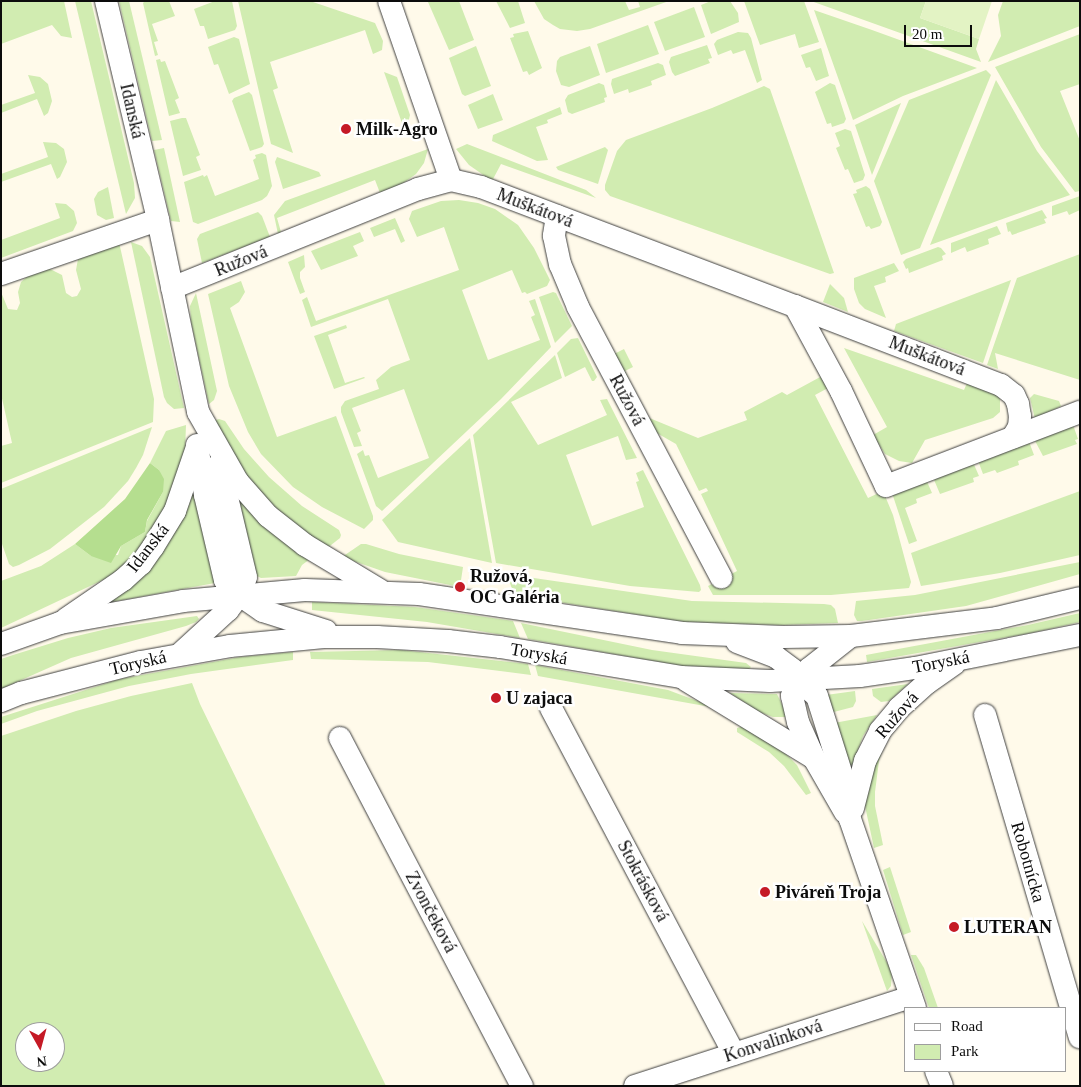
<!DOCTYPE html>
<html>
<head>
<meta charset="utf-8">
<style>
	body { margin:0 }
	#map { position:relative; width:1081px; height:1087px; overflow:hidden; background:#fffaea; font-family:Georgia,serif }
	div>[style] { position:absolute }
	.green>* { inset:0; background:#d1ecb1 }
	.forest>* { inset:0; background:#b5de8f }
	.pitch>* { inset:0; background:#e3f3c4 }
	.roads { filter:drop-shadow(0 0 1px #3f3f3f) drop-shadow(0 0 1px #3f3f3f) }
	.minor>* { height:22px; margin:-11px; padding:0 11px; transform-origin:11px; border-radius:11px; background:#fff }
	.dots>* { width:14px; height:14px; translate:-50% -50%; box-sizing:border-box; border:2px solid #fff; border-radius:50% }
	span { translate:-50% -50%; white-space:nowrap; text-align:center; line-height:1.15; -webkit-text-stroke:5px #fff; paint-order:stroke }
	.street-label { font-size:18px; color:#0c0c0c }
	.poi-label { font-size:18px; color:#0c0c0c; font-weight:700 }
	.left { translate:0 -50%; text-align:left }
	.frame { position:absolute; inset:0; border:2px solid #0c0c0c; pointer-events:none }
	.legend { position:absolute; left:904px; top:1007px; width:162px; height:65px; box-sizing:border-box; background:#fff; border:1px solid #9e9e9e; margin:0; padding:6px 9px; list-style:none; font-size:15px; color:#0c0c0c }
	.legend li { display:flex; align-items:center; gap:10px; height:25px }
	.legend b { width:25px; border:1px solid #9e9e9e }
	.north { position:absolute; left:15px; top:1022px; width:50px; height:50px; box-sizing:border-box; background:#fff; border:1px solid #9e9e9e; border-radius:50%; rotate:173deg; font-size:14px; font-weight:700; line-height:20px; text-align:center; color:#0c0c0c }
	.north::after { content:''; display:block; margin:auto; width:18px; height:22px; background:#c51a26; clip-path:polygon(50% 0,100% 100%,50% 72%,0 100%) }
	.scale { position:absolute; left:904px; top:25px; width:68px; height:22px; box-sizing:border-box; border:2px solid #0c0c0c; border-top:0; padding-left:6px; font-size:15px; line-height:18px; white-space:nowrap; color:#0c0c0c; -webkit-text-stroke:4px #fff; paint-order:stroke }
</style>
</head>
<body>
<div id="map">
	<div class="green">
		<div style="clip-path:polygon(1px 1px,64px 1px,72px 38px,61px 36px,52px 25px,1px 44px)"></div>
		<div style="clip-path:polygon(75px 1px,91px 1px,134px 183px,135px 198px,126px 214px)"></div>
		<div style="clip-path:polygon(119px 1px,129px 1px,162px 140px,152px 141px)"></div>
		<div style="clip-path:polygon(145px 1px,169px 1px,175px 16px,152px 24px,158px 41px,154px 42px,158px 55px,155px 56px,143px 3px)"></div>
		<div style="clip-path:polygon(215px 1px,232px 1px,237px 26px,235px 30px,208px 39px,204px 26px,200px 26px,194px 9px)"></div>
		<div style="clip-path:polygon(238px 1px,310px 1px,375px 23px,383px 41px,382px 50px,373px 54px,365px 30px,270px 62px,278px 88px,273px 90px,293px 153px,271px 144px)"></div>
		<div style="clip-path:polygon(459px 1px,474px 40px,449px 50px,428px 2px)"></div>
		<div style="clip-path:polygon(496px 1px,518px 1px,525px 23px,510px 28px)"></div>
		<div style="clip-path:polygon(534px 1px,625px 1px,629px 10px,640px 7px,638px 1px,669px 1px,590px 29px,577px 31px,560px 29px,553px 25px,544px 19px)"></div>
		<div style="clip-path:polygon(711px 1px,730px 1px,738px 13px,739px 22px,711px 34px,701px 5px)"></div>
		<div style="clip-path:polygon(744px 1px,804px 1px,819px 42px,799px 48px,795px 34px,760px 45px)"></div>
		<div style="clip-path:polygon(811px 1px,926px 1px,920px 18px,979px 39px,976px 49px,981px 62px)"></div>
		<div style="clip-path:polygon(1003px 1px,1080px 1px,1080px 26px,988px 62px,1001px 36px,998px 15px)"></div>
		<div style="clip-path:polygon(694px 7px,705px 37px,665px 51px,654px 22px)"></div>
		<div style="clip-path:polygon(814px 10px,872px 30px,977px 68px,903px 96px,853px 120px)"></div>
		<div style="clip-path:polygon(648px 25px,659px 54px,606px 73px,597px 44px)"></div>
		<div style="clip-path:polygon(528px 31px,542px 68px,529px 75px,527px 71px,523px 72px,510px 38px,514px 37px,513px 34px)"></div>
		<div style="clip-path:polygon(738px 32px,748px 33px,751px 38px,762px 80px,757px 83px,745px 50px,733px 54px,731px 50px,718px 55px,714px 44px,717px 40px)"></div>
		<div style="clip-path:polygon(1080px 34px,1080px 84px,1060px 91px,1080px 141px,1080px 191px,1075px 192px,1041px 147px,995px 67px)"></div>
		<div style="clip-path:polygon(234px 37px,239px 39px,250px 84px,229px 94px,218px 64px,214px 65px,208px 47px)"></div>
		<div style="clip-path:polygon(707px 45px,712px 58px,708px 59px,710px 63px,675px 76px,672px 72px,669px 62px,671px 57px)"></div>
		<div style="clip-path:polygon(476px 46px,491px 86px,465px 96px,462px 94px,449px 58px)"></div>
		<div style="clip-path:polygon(590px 46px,600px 75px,569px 87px,561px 85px,556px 71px,557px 61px,560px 57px)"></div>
		<div style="clip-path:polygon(821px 48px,829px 76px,816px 81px,810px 67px,806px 68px,801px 55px)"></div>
		<div style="clip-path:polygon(160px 59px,161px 62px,165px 61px,179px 98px,175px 100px,180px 113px,169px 116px,156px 60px)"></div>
		<div style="clip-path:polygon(658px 63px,663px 65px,666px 75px,651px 81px,652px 85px,629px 93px,628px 89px,614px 94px,611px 84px,612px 79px)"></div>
		<div style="clip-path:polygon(986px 70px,991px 75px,920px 248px,901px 255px,874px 181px,909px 100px)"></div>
		<div style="clip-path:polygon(384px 72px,397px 77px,410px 115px,408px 123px,403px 126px)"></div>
		<div style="clip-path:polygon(28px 75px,40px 77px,48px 84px,52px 101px,48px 113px,44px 116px,37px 99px,1px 113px,1px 105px,35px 93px)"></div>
		<div style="clip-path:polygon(996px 80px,1037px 151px,1070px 195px,930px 245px)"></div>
		<div style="clip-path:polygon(599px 83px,604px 85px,607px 97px,604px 98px,605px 102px,572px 114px,568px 112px,565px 100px,568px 95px)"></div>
		<div style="clip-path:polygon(830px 83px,835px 85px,846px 119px,844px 123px,832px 127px,831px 123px,827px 124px,815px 92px)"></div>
		<div style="clip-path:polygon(764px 86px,770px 89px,834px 273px,830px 274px,610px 196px,605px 190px,605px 185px,617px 151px,626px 140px,712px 108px)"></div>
		<div style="clip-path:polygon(249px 92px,252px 95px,264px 144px,262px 147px,250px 151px,232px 101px,234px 98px)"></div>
		<div style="clip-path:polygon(493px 94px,503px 120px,478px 129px,468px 105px)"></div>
		<div style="clip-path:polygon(901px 103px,872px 175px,855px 125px)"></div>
		<div style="clip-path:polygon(560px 107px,562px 114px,547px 120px,548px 123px,536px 127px,548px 160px,537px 161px,492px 141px,493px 135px)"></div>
		<div style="clip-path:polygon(182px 118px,186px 118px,200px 155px,196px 157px,201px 170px,183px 176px,170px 121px)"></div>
		<div style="clip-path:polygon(845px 129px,851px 131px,865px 175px,863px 180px,854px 183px,848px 169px,845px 170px,836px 148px,840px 146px,835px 133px)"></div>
		<div style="clip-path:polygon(43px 142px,56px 143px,64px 149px,67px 162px,60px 177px,57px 179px,51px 164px,1px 182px,1px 174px,48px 157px)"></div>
		<div style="clip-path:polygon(467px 144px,586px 190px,596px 198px,501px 164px,492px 181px,469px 165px,456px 149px)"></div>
		<div style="clip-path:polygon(605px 147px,608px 150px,598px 184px,558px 170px,556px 167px)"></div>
		<div style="clip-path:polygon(164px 148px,180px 222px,171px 221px,154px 150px)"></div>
		<div style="clip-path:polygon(428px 149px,424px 163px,416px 174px,402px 184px,380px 193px,375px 180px,277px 218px,281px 232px,278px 234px,274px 215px,285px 201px)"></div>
		<div style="clip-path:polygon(262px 153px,266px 155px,272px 186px,267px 196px,262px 200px,198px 224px,193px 222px,184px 182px,203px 175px,204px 177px,207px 175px,215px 196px,259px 179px,253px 160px,256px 158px,255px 155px)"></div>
		<div style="clip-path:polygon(277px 157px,319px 172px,321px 176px,283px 189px,275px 162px)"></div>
		<div style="clip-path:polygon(866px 186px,870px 189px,882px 222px,880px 226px,871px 229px,869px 226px,866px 227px,853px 194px,857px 193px,856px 190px)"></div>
		<div style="clip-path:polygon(108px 187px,114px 218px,106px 220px,97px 215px,94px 199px,98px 192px)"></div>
		<div style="clip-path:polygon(1080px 196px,1080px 210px,1069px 215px,1067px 211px,1052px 216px,1052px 206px)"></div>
		<div style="clip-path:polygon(459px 200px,478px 203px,495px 209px,518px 225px,534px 248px,550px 280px,547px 286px,527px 294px,525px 292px,522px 293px,512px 270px,462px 290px,488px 360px,540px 340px,531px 317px,535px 315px,529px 301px,535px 299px,551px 347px,501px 399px,382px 511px,376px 506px,357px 454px,363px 450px,365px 456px,369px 455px,378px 478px,429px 458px,404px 389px,352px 408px,361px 431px,357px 433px,362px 446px,354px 447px,341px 412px,341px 407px,345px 401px,379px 389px,376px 380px,391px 367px,410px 360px,388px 299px,311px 327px,302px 300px,307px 297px,316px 321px,459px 270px,444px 227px,417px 237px,409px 219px,412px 211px,441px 201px)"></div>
		<div style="clip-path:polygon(55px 203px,66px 204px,74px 211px,77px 223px,73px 231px,1px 258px,1px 240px,60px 218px)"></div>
		<div style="clip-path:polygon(1042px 210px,1047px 218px,1044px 219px,1046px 223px,1012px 235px,1010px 231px,1008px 232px,1006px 223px)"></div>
		<div style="clip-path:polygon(258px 212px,262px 216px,270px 237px,202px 263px,197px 239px,200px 234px)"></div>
		<div style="clip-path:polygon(395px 218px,405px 241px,401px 243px,395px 229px,374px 237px,370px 228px)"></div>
		<div style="clip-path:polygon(997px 226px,1001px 234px,988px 239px,989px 244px,967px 252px,965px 247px,951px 253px,951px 243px)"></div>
		<div style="clip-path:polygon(360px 232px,364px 241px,353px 246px,358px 256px,321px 270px,311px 251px)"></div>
		<div style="clip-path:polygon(119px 242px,154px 399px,153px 422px,1px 483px,1px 446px,12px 443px,1px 394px,1px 292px,8px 309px,17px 310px,20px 303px,18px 292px,21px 282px,29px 275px,48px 268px,62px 275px,66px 293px,72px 297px,77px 296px,81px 289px,76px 270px,78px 259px)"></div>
		<div style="clip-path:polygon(131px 242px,142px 246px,150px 257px,184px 408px,174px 409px,167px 403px,164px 397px)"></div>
		<div style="clip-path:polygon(938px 247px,941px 248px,946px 254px,942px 256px,943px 260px,909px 273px,908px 268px,906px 269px,903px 262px,906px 259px)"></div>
		<div style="clip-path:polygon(1080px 254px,1080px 380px,995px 353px,998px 369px,987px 365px,1017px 278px)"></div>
		<div style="clip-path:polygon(304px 255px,305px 267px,300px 272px,300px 278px,305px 292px,300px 294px,288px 262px)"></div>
		<div style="clip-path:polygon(894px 263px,899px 271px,885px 277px,886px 282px,874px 286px,886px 318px,865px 309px,859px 303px,854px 289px,854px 278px)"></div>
		<div style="clip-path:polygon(1011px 280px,983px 363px,894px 331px,896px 324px)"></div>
		<div style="clip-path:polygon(241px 281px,245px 292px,239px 302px,230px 308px,277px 437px,336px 416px,373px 516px,373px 520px,364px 529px,322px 507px,293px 487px,261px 454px,248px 432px,229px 386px,208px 294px)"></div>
		<div style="clip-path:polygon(830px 284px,844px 298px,848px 312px,823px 302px)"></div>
		<div style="clip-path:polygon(553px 292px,556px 293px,572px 326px,555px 343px,539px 297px)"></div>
		<div style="clip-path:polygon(196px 293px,217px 391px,214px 400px,209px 404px,191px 322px,190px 306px)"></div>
		<div style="clip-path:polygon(346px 325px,347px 328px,328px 335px,345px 383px,364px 377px,365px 378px,334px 389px,314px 336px)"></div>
		<div style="clip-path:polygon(578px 338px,597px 377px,594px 381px,592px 381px,585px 367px,565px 377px,557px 353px,571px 339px)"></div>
		<div style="clip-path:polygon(844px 348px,964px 390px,970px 376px,994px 387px,1000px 399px,1000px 412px,993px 418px,925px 440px,912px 463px,899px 461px,885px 454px,873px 435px,887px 427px)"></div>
		<div style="clip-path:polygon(624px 349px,633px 367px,625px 371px,647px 417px,698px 438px,747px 420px,744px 412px,782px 392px,787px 395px,822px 376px,828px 388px,815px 395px,868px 498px,883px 491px,893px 515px,911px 582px,909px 588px,831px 595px,713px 595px,708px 586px,737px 571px,701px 494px,708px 491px,707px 489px,706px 488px,699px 491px,676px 444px,655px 432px,614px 354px)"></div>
		<div style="clip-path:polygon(555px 355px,562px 378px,511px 402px,538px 445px,607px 415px,600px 400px,607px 399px,637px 458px,626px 460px,618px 436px,566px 455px,592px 526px,644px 507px,636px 482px,639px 481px,636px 473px,643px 470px,700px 585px,701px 590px,699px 592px,630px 586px,496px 563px,473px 435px)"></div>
		<div style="clip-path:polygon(1034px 394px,1059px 401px,1061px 406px,1035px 419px,1030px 398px)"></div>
		<div style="clip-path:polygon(219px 419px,225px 421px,244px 449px,269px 477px,302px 506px,339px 530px,341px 535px,340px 538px,326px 549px,258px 495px,213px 421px)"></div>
		<div style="clip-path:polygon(1072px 422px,1078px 439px,1075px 440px,1077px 444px,1043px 456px,1033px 437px)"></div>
		<div style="clip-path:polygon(186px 425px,185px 452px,172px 495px,144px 545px,121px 568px,105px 579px,1px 628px,1px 581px,41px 566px,75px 544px,91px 556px,118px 555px,121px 546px,145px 532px,147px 521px,163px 492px,159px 470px,150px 463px,166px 431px)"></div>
		<div style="clip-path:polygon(152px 427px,143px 455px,136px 468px,128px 481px,104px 507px,50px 549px,19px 565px,13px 567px,9px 564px,1px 541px,1px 489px)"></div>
		<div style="clip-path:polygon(470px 438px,492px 563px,398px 542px,382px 520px)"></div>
		<div style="clip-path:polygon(1028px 439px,1034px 455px,1018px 461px,1019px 465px,997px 473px,995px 470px,983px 474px,977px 458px)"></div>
		<div style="clip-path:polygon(972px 460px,979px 476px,973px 478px,974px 482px,940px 494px,932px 475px)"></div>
		<div style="clip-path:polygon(925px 477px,932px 493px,916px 499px,917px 503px,905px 508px,917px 541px,909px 544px,891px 490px)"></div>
		<div style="clip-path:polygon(194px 487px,215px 583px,106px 603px)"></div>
		<div style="clip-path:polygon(1080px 491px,1080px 555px,1000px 573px,921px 586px,911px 553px)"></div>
		<div style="clip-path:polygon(237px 497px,310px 559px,302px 565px,296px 576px,261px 578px,257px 576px,235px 499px)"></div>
		<div style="clip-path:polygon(361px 544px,366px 544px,399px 554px,463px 567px,460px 587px,385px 572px,342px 557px)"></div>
		<div style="clip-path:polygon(1080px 562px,1080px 574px,966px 606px,862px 621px,857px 621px,854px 615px,856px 601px,915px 595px)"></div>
		<div style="clip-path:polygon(507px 574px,692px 601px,824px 604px,831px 605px,835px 609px,838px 623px,781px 625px,684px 622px,514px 595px)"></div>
		<div style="clip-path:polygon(312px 602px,415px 607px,513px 621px,520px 638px,427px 622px,312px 610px)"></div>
		<div style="clip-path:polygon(1080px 613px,1080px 622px,1031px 633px,867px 662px,866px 655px,1028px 625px)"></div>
		<div style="clip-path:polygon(197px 616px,199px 619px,196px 622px,186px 626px,71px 658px,1px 689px,1px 659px,13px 655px,68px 638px,111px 628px)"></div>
		<div style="clip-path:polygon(521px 623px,652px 650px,746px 663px,751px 667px,749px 669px,682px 666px,528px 639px)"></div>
		<div style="clip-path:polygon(401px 650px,528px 664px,531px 675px,428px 662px,311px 659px,310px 652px)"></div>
		<div style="clip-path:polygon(293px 652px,293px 660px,191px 674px,129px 686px,37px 711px,1px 724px,1px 717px,120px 679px,240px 657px)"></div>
		<div style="clip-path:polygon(535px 665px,668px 690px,716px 708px,538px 676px)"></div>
		<div style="clip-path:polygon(evenodd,192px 683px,200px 704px,386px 1086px,1px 1086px,1px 736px,76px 711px,131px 696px,192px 683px,25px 1032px,55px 1032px,55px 1062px,25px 1062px,25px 1032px)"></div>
		<div style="clip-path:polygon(908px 684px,889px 701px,881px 702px,873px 696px,872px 689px)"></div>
		<div style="clip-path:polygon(855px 691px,856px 701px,853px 707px,830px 713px,826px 695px)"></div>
		<div style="clip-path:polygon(730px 693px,777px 694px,788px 717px,773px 717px,759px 712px)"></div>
		<div style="clip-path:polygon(877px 715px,863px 736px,853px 764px,850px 766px,834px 723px)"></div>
		<div style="clip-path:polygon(744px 726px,777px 746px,788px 756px,797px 765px,811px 793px,806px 795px,784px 766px,769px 752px,737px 732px,737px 728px)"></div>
		<div style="clip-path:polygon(886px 739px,879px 761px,875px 792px,875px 806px,883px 845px,874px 848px,865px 806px,867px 782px)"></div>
		<div style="clip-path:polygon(890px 867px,911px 932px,903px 935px,883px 870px)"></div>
		<div style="clip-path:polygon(862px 921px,892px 971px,891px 986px,887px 991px)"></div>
		<div style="clip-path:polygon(911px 955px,916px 955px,924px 968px,938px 1008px,929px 1008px)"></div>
	</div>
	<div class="forest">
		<div style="clip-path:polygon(150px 463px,159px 470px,164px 479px,163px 492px,147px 520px,145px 532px,121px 546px,111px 563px,91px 556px,75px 544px,125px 499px)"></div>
	</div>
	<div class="pitch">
		<div style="clip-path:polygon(926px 1px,992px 1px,979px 39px,920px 18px)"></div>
	</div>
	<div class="roads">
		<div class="minor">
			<div style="left:106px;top:1px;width:225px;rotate:76.6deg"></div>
			<div style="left:158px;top:220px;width:196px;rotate:78.2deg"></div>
			<div style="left:198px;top:412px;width:81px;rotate:60.3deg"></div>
			<div style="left:238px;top:482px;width:45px;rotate:48.6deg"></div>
			<div style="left:268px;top:516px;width:47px;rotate:38.1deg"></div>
			<div style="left:305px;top:545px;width:87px;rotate:31deg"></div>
			<div style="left:389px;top:1px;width:189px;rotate:70.9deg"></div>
			<div style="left:451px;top:180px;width:31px;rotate:13deg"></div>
			<div style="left:481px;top:187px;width:336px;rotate:20.8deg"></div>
			<div style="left:795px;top:306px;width:97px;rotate:61.6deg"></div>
			<div style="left:841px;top:391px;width:105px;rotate:64.7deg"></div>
			<div style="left:886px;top:486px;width:208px;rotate:-20.9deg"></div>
			<div style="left:557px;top:216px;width:20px;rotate:99deg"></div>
			<div style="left:554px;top:236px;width:29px;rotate:78deg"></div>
			<div style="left:560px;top:264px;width:47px;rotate:67.3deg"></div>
			<div style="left:578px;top:307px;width:306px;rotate:62.1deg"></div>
			<div style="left:1px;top:274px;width:166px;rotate:-19deg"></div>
			<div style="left:172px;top:288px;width:265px;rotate:-21.9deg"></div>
			<div style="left:418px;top:189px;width:34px;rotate:-15deg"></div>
			<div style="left:795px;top:306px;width:221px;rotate:21deg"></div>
			<div style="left:1001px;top:385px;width:16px;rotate:38deg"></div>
			<div style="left:1014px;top:395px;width:10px;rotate:66deg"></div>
			<div style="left:1018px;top:404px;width:12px;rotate:81deg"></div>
			<div style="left:1020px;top:416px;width:11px;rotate:95deg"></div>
			<div style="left:1019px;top:427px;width:12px;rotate:121deg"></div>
			<div style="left:197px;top:445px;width:51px;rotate:80.9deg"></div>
			<div style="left:205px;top:495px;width:87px;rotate:76.8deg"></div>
			<div style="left:225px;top:580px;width:14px;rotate:51deg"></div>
			<div style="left:234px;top:591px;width:35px;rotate:35deg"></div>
			<div style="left:263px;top:611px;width:66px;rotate:17.6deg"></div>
			<div style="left:66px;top:619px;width:69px;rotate:-34.4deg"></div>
			<div style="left:123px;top:580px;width:24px;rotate:-42deg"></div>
			<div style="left:141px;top:564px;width:21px;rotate:-55deg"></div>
			<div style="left:153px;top:547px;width:42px;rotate:-58.6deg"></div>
			<div style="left:175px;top:511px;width:65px;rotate:-71deg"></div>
			<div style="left:737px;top:642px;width:42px;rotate:21deg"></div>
			<div style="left:776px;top:657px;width:21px;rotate:37deg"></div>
			<div style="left:793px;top:670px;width:13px;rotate:61deg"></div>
			<div style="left:799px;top:681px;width:23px;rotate:40deg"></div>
			<div style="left:817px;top:696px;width:96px;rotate:72.5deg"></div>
			<div style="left:846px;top:788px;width:31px;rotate:83deg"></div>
			<div style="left:850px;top:819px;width:200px;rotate:71deg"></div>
			<div style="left:1px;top:644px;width:63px;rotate:-19.6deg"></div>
			<div style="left:60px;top:623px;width:125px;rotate:-10.1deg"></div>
			<div style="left:183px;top:601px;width:122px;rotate:-5.2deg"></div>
			<div style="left:305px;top:590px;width:114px;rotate:2deg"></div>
			<div style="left:419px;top:594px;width:266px;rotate:8.4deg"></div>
			<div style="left:682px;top:633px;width:101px;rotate:2.3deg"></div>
			<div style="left:783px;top:637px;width:68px;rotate:-0.8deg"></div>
			<div style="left:851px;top:636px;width:147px;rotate:-7deg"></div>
			<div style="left:997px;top:618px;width:85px;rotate:-13.5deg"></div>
			<div style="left:181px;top:653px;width:64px;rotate:-42.5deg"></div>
			<div style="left:228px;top:610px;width:20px;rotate:-53deg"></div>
			<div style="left:240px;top:594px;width:18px;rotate:-71deg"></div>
			<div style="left:246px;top:577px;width:116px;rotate:-103.4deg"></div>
			<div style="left:686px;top:680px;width:150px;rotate:31.4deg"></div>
			<div style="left:1px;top:701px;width:22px;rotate:-22deg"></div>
			<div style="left:21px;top:693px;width:124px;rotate:-14.5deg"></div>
			<div style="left:141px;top:662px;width:90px;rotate:-10.2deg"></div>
			<div style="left:230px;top:646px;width:94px;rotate:-5.5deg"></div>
			<div style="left:324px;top:637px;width:53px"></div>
			<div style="left:377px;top:637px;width:71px;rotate:3.2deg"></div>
			<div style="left:448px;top:641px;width:52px;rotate:6.6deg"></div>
			<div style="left:500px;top:647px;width:183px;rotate:9.4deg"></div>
			<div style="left:681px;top:677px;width:89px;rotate:2.6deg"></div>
			<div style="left:770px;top:681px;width:90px;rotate:-3.2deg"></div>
			<div style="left:860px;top:676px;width:56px;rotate:-8.3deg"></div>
			<div style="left:915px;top:668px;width:168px;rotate:-11.3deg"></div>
			<div style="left:551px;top:708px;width:391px;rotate:62.1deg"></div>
			<div style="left:985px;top:715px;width:336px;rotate:73.6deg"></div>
			<div style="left:340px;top:738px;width:393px;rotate:62.4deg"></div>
			<div style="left:853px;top:808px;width:49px;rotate:-75.7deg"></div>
			<div style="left:865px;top:761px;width:34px;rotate:-63deg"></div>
			<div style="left:880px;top:731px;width:30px;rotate:-50deg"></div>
			<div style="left:899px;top:708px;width:38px;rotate:-42deg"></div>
			<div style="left:927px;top:683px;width:33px;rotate:-35deg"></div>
			<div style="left:845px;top:812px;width:62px;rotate:-119.9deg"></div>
			<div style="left:814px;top:758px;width:39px;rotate:-114deg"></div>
			<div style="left:798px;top:722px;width:27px;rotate:-103deg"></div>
			<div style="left:792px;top:696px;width:17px;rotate:-65deg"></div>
			<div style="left:799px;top:681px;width:16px;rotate:-50deg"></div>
			<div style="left:809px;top:669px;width:53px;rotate:-38.2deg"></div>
			<div style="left:936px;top:1071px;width:16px;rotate:68deg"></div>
			<div style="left:635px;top:1086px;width:290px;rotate:-17.9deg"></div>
		</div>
	</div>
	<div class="dots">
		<div style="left:346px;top:129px;background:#c51a26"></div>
		<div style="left:460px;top:587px;background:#c51a26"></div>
		<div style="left:496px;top:698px;background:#c51a26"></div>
		<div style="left:765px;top:892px;background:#c51a26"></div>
		<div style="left:954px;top:927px;background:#c51a26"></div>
	</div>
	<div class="street-label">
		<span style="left:132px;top:111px;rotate:77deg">Idanská</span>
		<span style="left:535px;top:208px;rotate:21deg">Muškátová</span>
		<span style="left:241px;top:261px;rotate:-22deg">Ružová</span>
		<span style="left:927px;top:356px;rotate:21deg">Muškátová</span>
		<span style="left:627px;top:400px;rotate:62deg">Ružová</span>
		<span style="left:148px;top:548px;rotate:-52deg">Idanská</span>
		<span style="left:539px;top:654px;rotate:10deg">Toryská</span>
		<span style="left:941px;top:662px;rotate:-11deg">Toryská</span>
		<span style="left:138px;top:663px;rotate:-13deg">Toryská</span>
		<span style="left:897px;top:715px;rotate:-49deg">Ružová</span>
		<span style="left:1028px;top:862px;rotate:74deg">Robotnícka</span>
		<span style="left:643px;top:881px;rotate:62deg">Stokrásková</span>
		<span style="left:431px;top:912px;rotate:62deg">Zvončeková</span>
		<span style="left:773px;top:1041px;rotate:-18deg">Konvalinková</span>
	</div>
	<div class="poi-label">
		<span class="left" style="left:356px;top:129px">Milk-Agro</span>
		<span class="left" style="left:470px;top:587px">Ružová,<br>OC Galéria</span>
		<span class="left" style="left:506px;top:698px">U zajaca</span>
		<span class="left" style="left:775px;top:892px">Piváreň Troja</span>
		<span class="left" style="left:964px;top:927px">LUTERAN</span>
	</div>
	<div class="frame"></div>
	<ul class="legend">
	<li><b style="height:6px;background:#fff"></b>Road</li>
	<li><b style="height:14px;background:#d1ecb1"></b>Park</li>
	</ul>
	<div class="north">N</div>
	<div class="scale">20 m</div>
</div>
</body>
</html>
